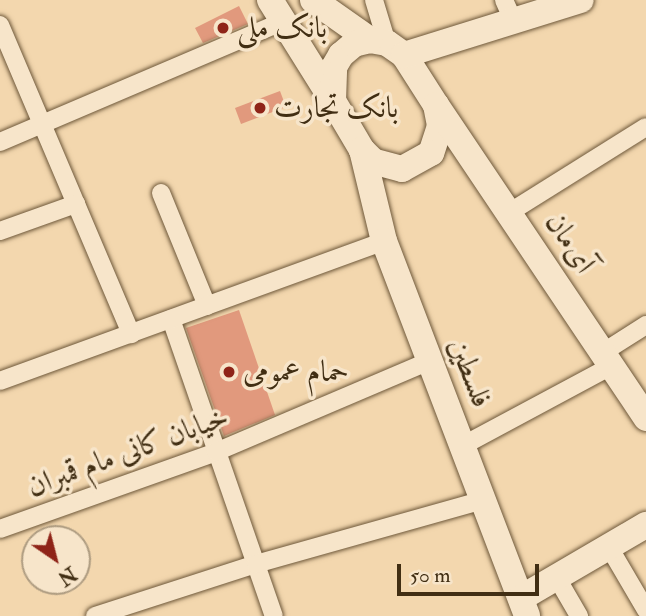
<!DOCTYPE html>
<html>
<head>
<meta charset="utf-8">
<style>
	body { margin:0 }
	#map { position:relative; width:646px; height:616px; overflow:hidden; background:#f3d7ae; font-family:"IM FELL Double Pica",Amiri,serif }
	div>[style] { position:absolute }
	.building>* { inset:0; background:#e1997d }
	.roads { filter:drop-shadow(0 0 2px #6e583a) drop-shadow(0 0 2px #6e583a) }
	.street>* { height:18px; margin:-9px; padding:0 9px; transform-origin:9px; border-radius:9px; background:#f7e5ca }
	.secondary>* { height:26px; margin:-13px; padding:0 13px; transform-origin:13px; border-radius:13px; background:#f7e5ca }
	.dots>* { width:19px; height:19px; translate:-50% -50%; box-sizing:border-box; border:4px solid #f7e5ca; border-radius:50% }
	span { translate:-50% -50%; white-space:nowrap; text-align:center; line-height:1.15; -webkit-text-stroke:7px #f7e5ca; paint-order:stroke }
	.poi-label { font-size:30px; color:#412e13 }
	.left { translate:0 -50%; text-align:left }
	.street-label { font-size:30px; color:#412e13 }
	.north { position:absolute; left:21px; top:525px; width:70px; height:70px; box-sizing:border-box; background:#f7e5ca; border:2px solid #ae9c81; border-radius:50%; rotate:145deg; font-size:19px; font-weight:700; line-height:28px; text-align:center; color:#412e13 }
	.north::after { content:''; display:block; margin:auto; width:24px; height:32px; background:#8f2418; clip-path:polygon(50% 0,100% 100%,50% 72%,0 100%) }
	.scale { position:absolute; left:397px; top:564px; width:142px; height:32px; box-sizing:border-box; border:4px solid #412e13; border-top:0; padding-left:9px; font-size:21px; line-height:24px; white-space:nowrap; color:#412e13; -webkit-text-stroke:5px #f7e5ca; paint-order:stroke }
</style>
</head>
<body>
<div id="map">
	<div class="building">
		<div style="clip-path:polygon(239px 6px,248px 24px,203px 43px,195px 28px)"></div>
		<div style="clip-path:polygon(280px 91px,286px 107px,241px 124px,235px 108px)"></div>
		<div style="clip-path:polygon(239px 310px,275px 415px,224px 436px,186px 328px)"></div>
	</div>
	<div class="roads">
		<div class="street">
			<div style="left:374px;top:0;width:45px;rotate:73.2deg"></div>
			<div style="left:504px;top:0;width:20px;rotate:66deg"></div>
			<div style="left:0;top:25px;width:336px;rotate:67deg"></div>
			<div style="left:0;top:142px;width:306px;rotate:-23.1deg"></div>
			<div style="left:161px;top:193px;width:122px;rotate:67.8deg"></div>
			<div style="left:510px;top:212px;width:160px;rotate:-32deg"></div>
			<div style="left:0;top:231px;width:81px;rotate:-19.6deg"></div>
			<div style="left:171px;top:319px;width:314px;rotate:70.9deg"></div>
			<div style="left:602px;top:353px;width:52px;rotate:-32.5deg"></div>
			<div style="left:0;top:381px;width:409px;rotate:-20deg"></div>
			<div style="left:462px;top:446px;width:169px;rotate:-28.2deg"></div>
			<div style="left:0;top:529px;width:229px;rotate:-19.6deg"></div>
			<div style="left:216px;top:452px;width:232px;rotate:-23.1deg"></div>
			<div style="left:609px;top:547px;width:73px;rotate:59.6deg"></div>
			<div style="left:557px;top:578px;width:44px;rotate:59.9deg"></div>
			<div style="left:95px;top:616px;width:169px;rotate:-17.9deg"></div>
			<div style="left:256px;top:564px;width:236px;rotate:-15.7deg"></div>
		</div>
		<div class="secondary">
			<div style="left:270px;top:0;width:119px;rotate:58deg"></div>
			<div style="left:313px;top:0;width:70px;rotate:35.1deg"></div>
			<div style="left:370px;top:40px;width:17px;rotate:10deg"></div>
			<div style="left:387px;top:43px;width:21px;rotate:35deg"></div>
			<div style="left:404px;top:55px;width:59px;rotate:57.4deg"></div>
			<div style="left:436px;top:105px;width:21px;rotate:79deg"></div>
			<div style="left:440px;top:126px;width:28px;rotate:108deg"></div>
			<div style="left:431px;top:153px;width:33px;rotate:151deg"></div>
			<div style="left:402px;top:169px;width:30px;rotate:-165deg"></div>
			<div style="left:373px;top:161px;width:16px;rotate:-135deg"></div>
			<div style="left:362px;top:150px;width:57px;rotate:-120.6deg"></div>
			<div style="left:333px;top:101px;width:34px;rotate:-88deg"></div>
			<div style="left:334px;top:67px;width:14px;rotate:-60deg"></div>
			<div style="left:341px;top:55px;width:17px;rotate:-40deg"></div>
			<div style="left:354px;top:44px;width:16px;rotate:-14deg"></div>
			<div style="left:404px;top:55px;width:185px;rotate:-17.3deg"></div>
			<div style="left:436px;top:105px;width:377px;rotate:56.1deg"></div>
			<div style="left:362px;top:150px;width:94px;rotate:76.4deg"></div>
			<div style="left:384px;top:241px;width:401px;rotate:69.1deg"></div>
			<div style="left:521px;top:598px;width:145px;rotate:-30.3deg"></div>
		</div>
	</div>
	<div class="dots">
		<div style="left:223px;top:28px;background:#8f2418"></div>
		<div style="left:260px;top:108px;background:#8f2418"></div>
		<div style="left:229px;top:372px;background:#8f2418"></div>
	</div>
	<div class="poi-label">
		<span class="left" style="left:237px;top:28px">بانک ملی</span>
		<span class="left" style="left:274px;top:108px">بانک تجارت</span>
		<span class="left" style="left:243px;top:372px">حمام عمومی</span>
	</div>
	<div class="street-label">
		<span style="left:570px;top:243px;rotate:57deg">آی‌مان</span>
		<span style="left:470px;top:373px;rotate:69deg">فلسطین</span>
		<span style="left:128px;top:452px;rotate:-20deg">خیابان کانی مام قمبران</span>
	</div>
	<div class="north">N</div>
	<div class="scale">50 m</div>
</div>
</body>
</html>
